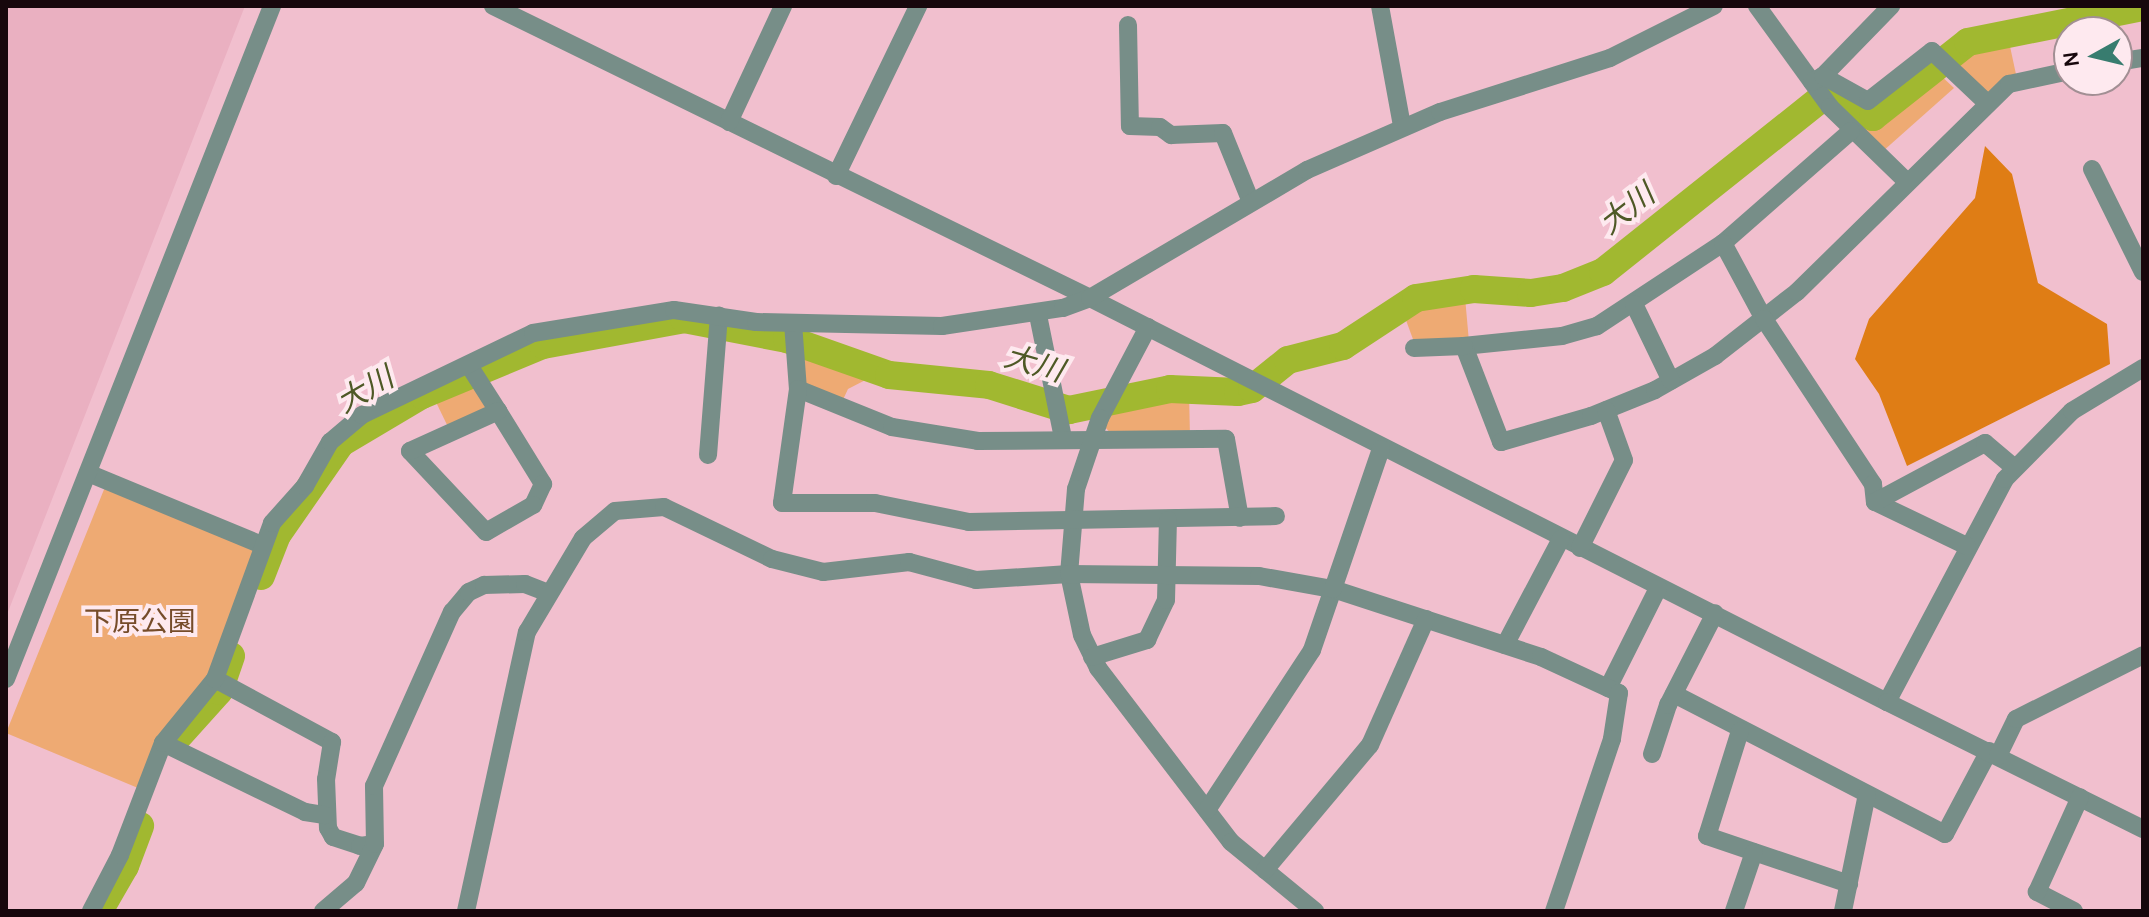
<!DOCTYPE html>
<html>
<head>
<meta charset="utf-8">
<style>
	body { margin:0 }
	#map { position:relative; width:2149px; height:917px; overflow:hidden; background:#f1bfce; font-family:Karla,"Noto Sans JP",sans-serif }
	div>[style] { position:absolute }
	.built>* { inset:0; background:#eab0c1 }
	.green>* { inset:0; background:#eeaa73 }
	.forest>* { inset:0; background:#df7d15 }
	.river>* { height:28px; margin:-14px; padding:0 14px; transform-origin:14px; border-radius:14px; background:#a1b830 }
	.minor>* { height:18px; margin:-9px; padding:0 9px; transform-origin:9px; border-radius:9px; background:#778e88 }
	span { translate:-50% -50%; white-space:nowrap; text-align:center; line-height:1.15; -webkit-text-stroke:8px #fee9ef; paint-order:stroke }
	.park-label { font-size:28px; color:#764c2a }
	.water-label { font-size:30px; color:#4e5926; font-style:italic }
	.frame { position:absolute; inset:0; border:8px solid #17070c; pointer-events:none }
	.north { position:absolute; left:2053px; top:16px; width:80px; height:80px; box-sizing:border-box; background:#fee9ef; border:2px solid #a28f94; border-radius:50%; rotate:262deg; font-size:22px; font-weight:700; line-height:32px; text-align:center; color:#17070c }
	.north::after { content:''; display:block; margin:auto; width:28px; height:36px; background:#387c6f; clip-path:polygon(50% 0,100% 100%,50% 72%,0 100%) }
</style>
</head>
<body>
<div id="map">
	<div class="built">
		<div style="clip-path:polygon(6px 6px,245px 6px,6px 617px)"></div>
	</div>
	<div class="green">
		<div style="clip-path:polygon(2008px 37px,2017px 79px,1988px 102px,1949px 64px,1970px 46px)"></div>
		<div style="clip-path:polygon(1937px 72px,1954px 88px,1882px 152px,1843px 111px,1872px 122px)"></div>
		<div style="clip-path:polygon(1465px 297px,1469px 342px,1414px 342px,1403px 312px)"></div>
		<div style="clip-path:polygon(798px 346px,877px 374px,848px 389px,841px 404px,800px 388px)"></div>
		<div style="clip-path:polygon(476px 379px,490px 403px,487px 415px,450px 431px,434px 398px)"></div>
		<div style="clip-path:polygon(1170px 392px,1189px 393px,1190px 437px,1113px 436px,1104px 426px,1114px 404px)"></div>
		<div style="clip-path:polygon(105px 487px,254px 549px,218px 654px,199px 691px,162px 732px,138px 788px,6px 733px)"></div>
	</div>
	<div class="forest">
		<div style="clip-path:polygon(1985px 146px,2012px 174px,2038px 283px,2107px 324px,2110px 364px,1907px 466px,1879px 394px,1855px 359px,1869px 319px,1975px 198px)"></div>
	</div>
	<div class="river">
		<div style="left:261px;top:576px;width:44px;rotate:-68.7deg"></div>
		<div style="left:277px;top:535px;width:112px;rotate:-55.2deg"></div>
		<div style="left:341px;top:443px;width:94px;rotate:-30.7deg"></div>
		<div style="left:422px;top:395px;width:131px;rotate:-22.5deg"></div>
		<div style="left:543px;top:345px;width:143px;rotate:-10.4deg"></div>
		<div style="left:684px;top:319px;width:105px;rotate:11deg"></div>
		<div style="left:787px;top:339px;width:108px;rotate:19.4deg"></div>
		<div style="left:889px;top:375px;width:100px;rotate:5.7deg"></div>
		<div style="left:989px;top:385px;width:84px;rotate:17.4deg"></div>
		<div style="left:1069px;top:410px;width:103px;rotate:-11.7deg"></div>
		<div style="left:1170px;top:389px;width:68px;rotate:2.5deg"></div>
		<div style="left:1238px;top:392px;width:14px;rotate:-12deg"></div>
		<div style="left:1252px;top:389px;width:46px;rotate:-38.9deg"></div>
		<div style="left:1288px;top:360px;width:57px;rotate:-14.3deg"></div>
		<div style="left:1343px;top:346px;width:87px;rotate:-33.3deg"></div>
		<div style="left:1416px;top:298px;width:59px;rotate:-8.8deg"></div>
		<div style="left:1474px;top:289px;width:57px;rotate:4deg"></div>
		<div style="left:1531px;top:293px;width:32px;rotate:-9deg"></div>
		<div style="left:1563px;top:288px;width:43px;rotate:-21.8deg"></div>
		<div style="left:1603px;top:272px;width:281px;rotate:-38.5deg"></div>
		<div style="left:1823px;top:97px;width:9px;rotate:-21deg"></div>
		<div style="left:1831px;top:94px;width:48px;rotate:28.7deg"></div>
		<div style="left:1873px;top:117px;width:121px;rotate:-38.3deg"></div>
		<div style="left:1968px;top:42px;width:178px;rotate:-11.3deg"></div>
		<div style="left:176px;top:739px;width:64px;rotate:-48.1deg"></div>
		<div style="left:219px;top:691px;width:37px;rotate:-71deg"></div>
		<div style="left:99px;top:911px;width:52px;rotate:-60deg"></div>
		<div style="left:125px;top:866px;width:43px;rotate:-69.4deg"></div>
	</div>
	<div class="minor">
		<div style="left:493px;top:6px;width:665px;rotate:26.06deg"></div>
		<div style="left:1090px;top:298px;width:894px;rotate:26.88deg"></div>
		<div style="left:1887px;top:702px;width:252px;rotate:-62.1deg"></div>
		<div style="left:2005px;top:479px;width:95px;rotate:-45.4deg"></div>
		<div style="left:2072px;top:411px;width:83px;rotate:-31.2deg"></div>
		<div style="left:1380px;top:6px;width:122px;rotate:79.6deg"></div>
		<div style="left:1757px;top:6px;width:125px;rotate:54.1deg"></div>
		<div style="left:1830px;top:107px;width:106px;rotate:44.2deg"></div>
		<div style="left:1128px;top:25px;width:101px;rotate:88.9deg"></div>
		<div style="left:1130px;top:126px;width:30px;rotate:2deg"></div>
		<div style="left:1160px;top:127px;width:14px;rotate:36deg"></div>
		<div style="left:1171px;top:135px;width:52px;rotate:-2.2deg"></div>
		<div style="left:1223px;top:133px;width:74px;rotate:67.9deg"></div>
		<div style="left:2117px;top:62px;width:26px;rotate:-9deg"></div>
		<div style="left:1823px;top:76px;width:98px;rotate:-45.8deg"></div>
		<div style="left:1812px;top:82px;width:13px;rotate:-29deg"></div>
		<div style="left:1823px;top:76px;width:51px;rotate:29.1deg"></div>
		<div style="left:1868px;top:101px;width:81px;rotate:-38deg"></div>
		<div style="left:1932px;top:51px;width:77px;rotate:43.4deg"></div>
		<div style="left:729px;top:122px;width:128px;rotate:-65deg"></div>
		<div style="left:1851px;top:131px;width:170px;rotate:138.8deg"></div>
		<div style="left:1723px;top:243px;width:151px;rotate:146.6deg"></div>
		<div style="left:1597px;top:326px;width:36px;rotate:164deg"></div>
		<div style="left:1562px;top:336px;width:99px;rotate:174.2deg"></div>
		<div style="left:1464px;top:346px;width:103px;rotate:68.9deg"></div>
		<div style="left:1501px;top:442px;width:94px;rotate:-16.1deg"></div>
		<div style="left:1591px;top:416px;width:69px;rotate:-22.1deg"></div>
		<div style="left:1655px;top:390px;width:69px;rotate:-29.5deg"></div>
		<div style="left:1715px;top:356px;width:104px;rotate:-38deg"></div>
		<div style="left:1797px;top:292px;width:297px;rotate:-44.5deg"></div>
		<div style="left:2009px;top:84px;width:61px;rotate:-12.2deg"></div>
		<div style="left:2092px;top:169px;width:115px;rotate:63.7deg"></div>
		<div style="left:836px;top:176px;width:189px;rotate:-64.2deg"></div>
		<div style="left:1723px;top:243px;width:86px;rotate:61.7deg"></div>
		<div style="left:1764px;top:319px;width:198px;rotate:56.6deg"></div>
		<div style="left:1873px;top:484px;width:18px;rotate:84deg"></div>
		<div style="left:1875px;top:502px;width:102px;rotate:25.6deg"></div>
		<div style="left:1634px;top:304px;width:85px;rotate:64.3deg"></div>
		<div style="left:1038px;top:315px;width:126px;rotate:78.5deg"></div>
		<div style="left:793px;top:323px;width:66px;rotate:85.7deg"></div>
		<div style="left:798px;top:389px;width:101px;rotate:22deg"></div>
		<div style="left:892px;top:427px;width:87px;rotate:9.2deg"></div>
		<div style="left:978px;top:441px;width:248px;rotate:-0.5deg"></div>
		<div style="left:1226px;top:439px;width:80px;rotate:80deg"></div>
		<div style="left:1148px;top:327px;width:103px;rotate:117.8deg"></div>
		<div style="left:1100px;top:418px;width:75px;rotate:108.7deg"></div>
		<div style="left:1076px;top:489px;width:85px;rotate:94.7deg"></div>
		<div style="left:1069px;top:574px;width:62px;rotate:78deg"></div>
		<div style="left:1082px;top:635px;width:37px;rotate:64deg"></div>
		<div style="left:1098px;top:668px;width:219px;rotate:52.6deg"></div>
		<div style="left:1231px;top:842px;width:109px;rotate:39.4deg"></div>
		<div style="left:1414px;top:348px;width:50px;rotate:-2.3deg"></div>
		<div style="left:470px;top:367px;width:52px;rotate:57.5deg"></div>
		<div style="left:798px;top:389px;width:115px;rotate:98deg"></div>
		<div style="left:782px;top:503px;width:93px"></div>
		<div style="left:875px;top:503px;width:96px;rotate:11.4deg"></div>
		<div style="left:969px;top:522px;width:307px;rotate:-1.1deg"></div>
		<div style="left:498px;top:411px;width:86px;rotate:58.3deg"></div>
		<div style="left:543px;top:484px;width:23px;rotate:115deg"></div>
		<div style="left:533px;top:505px;width:54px;rotate:150.1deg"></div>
		<div style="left:486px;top:532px;width:111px;rotate:-133.2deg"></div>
		<div style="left:410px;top:451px;width:97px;rotate:-24.4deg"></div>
		<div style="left:708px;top:455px;width:140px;rotate:-85.5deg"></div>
		<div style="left:88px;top:473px;width:188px;rotate:22.5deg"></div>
		<div style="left:1875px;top:502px;width:125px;rotate:-28.2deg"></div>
		<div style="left:1985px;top:443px;width:39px;rotate:40deg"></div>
		<div style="left:1580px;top:548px;width:98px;rotate:-63.4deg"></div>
		<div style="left:1624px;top:460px;width:53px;rotate:-109.8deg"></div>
		<div style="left:1505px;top:645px;width:120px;rotate:-62.2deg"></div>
		<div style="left:1092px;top:657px;width:58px;rotate:-17.2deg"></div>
		<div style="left:1147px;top:640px;width:44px;rotate:-64.6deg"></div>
		<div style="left:1166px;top:600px;width:80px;rotate:-88.6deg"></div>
		<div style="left:6px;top:679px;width:724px;rotate:-68.43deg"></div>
		<div style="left:215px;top:679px;width:133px;rotate:28.3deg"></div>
		<div style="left:332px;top:742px;width:37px;rotate:99deg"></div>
		<div style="left:326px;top:779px;width:49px;rotate:87.7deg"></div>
		<div style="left:328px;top:828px;width:10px;rotate:61deg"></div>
		<div style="left:333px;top:837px;width:28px;rotate:18deg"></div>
		<div style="left:360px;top:846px;width:15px;rotate:-8deg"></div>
		<div style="left:1608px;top:688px;width:112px;rotate:-63.4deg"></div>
		<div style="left:1674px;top:694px;width:305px;rotate:27.3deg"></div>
		<div style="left:1945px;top:834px;width:94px;rotate:-62.1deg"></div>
		<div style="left:1887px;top:702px;width:286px;rotate:26.4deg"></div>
		<div style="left:1740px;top:731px;width:110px;rotate:107.4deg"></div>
		<div style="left:1707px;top:836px;width:150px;rotate:18.7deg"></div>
		<div style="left:163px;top:743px;width:158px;rotate:25.9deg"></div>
		<div style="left:305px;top:812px;width:20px;rotate:9deg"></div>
		<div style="left:1652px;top:754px;width:52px;rotate:-71.9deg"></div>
		<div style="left:1668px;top:705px;width:103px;rotate:-62.9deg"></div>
		<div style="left:1998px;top:756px;width:41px;rotate:-64.1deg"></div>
		<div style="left:2016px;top:719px;width:142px;rotate:-26.7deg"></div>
		<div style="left:1207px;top:810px;width:191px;rotate:-56.7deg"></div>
		<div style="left:1312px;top:650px;width:65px;rotate:-71deg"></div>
		<div style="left:1333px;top:589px;width:219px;rotate:18.1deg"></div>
		<div style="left:1541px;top:657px;width:86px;rotate:24.8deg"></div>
		<div style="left:1619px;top:693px;width:47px;rotate:98.7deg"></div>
		<div style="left:1612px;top:739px;width:182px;rotate:108.6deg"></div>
		<div style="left:1265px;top:870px;width:163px;rotate:-50deg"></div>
		<div style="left:1370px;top:745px;width:138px;rotate:-66deg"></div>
		<div style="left:91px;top:911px;width:63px;rotate:-62.6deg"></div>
		<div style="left:120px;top:855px;width:120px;rotate:-69deg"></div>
		<div style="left:163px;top:743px;width:82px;rotate:-50.9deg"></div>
		<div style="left:215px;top:679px;width:166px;rotate:-69.9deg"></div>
		<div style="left:272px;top:523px;width:50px;rotate:-48.3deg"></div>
		<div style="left:305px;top:486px;width:51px;rotate:-60.4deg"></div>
		<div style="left:330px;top:442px;width:42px;rotate:-40.2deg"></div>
		<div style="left:362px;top:415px;width:190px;rotate:-25.6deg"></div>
		<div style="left:533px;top:333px;width:143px;rotate:-9.3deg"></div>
		<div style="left:674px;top:310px;width:83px;rotate:8.3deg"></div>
		<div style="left:756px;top:322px;width:186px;rotate:1.2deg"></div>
		<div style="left:942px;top:326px;width:122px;rotate:-8.5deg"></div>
		<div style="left:1063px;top:308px;width:29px;rotate:-20deg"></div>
		<div style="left:1090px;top:298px;width:252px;rotate:-30.5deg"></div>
		<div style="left:1307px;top:170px;width:145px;rotate:-23.6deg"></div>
		<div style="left:1440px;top:112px;width:178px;rotate:-17.6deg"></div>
		<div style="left:1610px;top:58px;width:116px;rotate:-26.6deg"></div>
		<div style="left:323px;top:911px;width:43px;rotate:-40.3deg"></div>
		<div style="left:356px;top:883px;width:43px;rotate:-64deg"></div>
		<div style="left:375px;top:844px;width:58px;rotate:-91deg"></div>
		<div style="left:374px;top:786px;width:191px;rotate:-65.9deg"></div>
		<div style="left:452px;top:612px;width:26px;rotate:-50deg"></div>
		<div style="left:469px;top:592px;width:17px;rotate:-25deg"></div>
		<div style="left:484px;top:585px;width:41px;rotate:-1.4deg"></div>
		<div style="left:525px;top:584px;width:26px;rotate:21deg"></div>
		<div style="left:466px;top:911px;width:286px;rotate:-77.7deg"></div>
		<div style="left:527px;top:632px;width:109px;rotate:-59.2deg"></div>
		<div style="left:583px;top:538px;width:42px;rotate:-40.2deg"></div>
		<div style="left:615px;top:511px;width:49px;rotate:-4.7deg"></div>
		<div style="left:664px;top:507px;width:120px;rotate:25.7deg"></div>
		<div style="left:772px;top:559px;width:53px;rotate:14.3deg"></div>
		<div style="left:823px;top:572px;width:87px;rotate:-6.6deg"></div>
		<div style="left:909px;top:562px;width:69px;rotate:15deg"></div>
		<div style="left:976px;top:580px;width:93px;rotate:-3.7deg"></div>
		<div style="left:1069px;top:574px;width:190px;rotate:0.6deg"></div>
		<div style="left:1259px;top:576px;width:75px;rotate:10deg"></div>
		<div style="left:1333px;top:589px;width:148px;rotate:-71.1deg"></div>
		<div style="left:1734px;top:911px;width:62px;rotate:-71.3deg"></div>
		<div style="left:1843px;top:911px;width:119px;rotate:-78.4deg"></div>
		<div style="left:2074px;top:911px;width:42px;rotate:-152.8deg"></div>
		<div style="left:2037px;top:892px;width:104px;rotate:-65.6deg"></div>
	</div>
	<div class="park-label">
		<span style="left:140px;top:622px">下原公園</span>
	</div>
	<div class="water-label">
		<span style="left:1627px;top:209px;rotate:-38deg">大川</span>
		<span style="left:1034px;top:364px;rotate:16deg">大川</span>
		<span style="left:365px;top:390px;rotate:-30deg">大川</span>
	</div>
	<div class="frame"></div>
	<div class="north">N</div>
</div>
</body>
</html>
